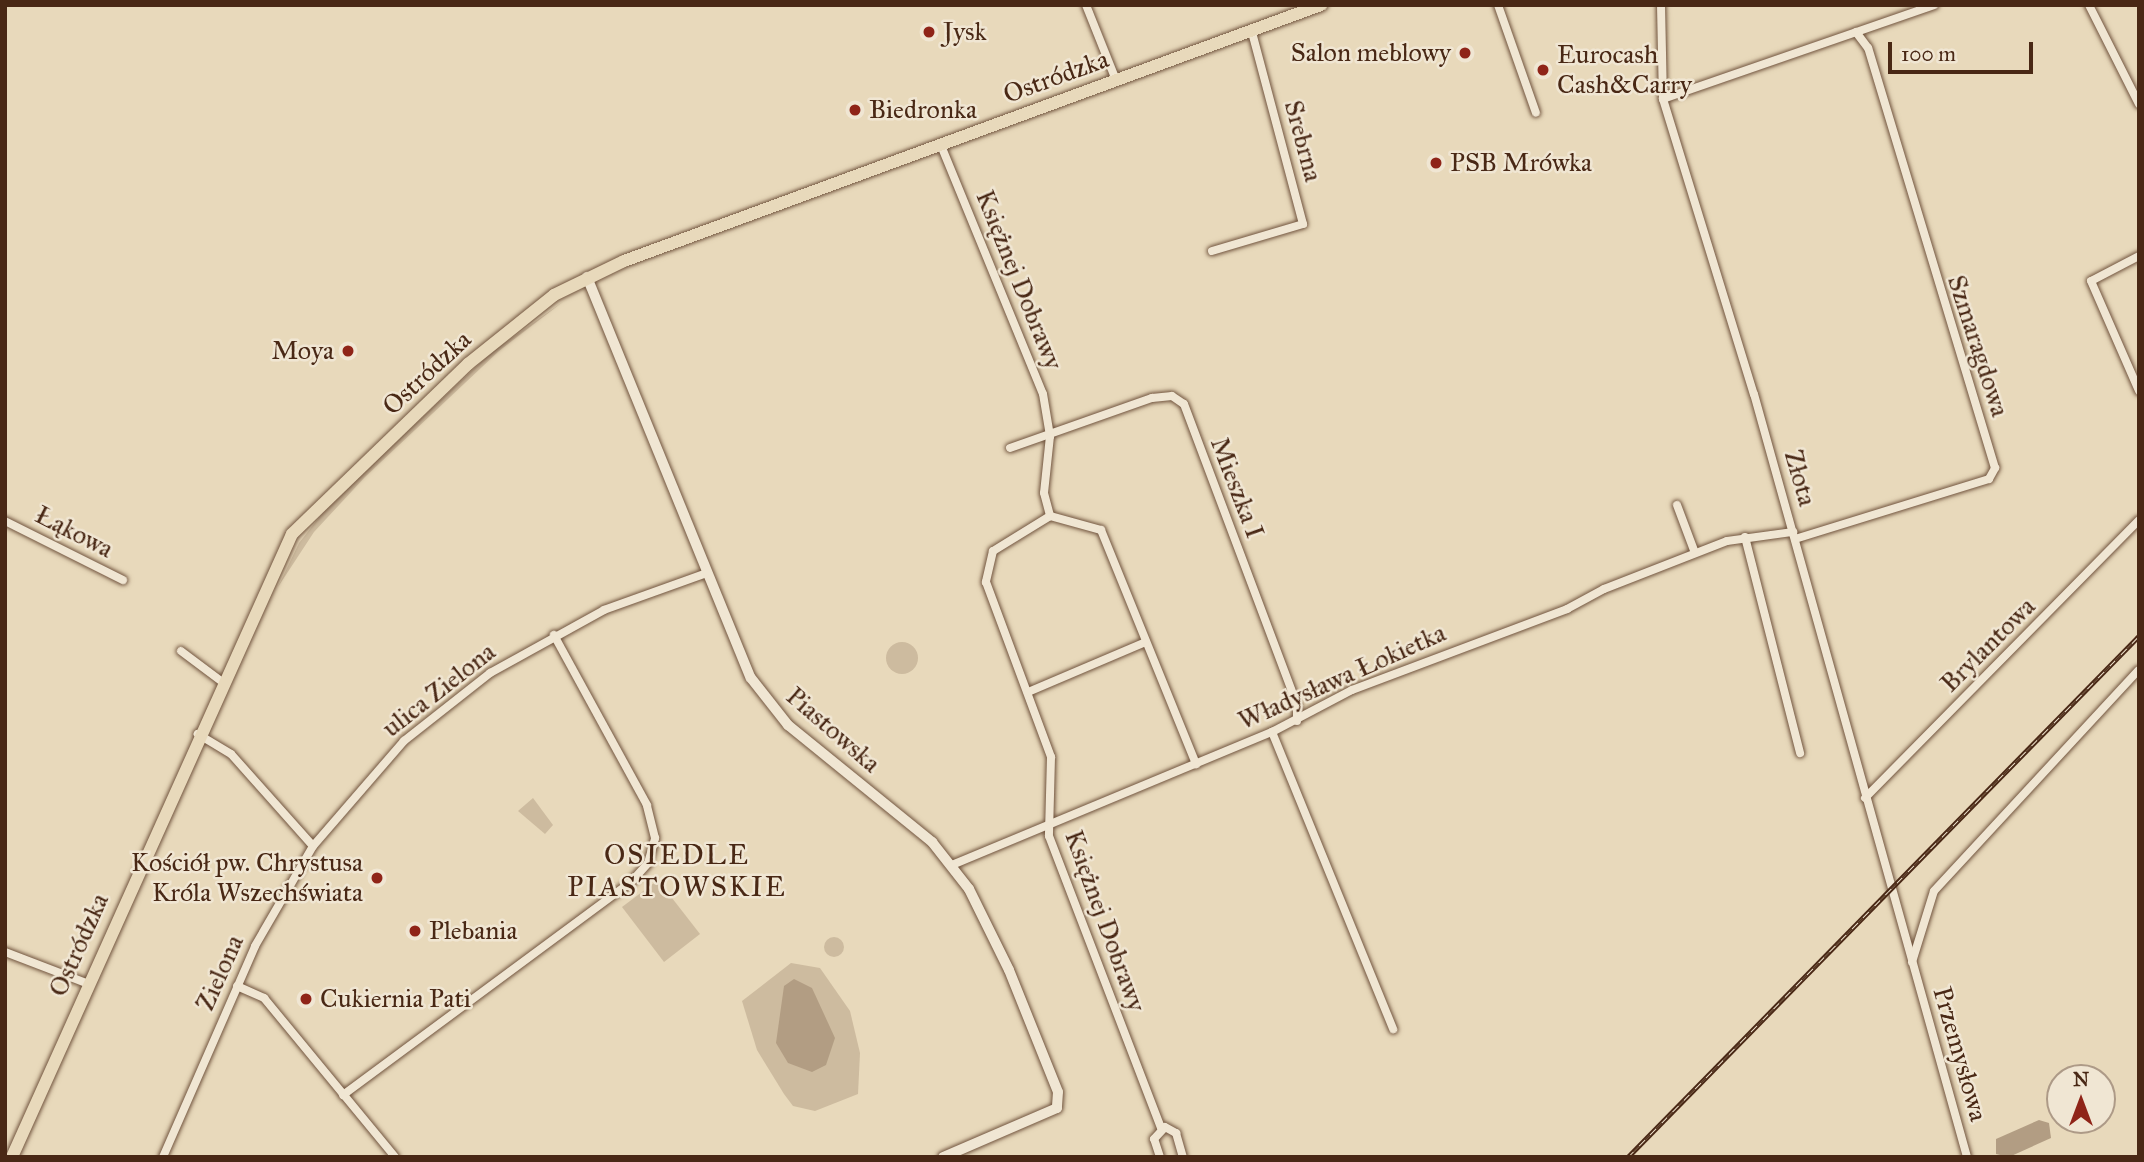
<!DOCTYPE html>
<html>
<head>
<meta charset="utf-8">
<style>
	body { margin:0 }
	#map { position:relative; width:2144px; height:1162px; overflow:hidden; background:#e8d9bb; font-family:"IM FELL Great Primer",serif }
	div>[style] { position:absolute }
	.green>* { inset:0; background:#cdbb9f }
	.round { border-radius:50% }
	.water>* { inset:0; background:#b29d83 }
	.roads { filter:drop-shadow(0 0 2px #71543e) drop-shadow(0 0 2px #71543e) }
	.minor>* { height:8px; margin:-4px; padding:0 4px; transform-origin:4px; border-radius:4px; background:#f0e6d3 }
	.tertiary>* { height:10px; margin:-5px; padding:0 5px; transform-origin:5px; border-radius:5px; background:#f0e6d3 }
	.primary>* { height:12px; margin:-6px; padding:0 6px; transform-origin:6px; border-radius:6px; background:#e8d9bb }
	.rail>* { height:5px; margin-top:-2.5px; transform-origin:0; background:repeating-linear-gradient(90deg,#f0e6d3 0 8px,#492815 0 16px); box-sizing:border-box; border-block:2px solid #492815 }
	.dots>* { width:19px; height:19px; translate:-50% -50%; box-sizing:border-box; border:4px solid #f0e6d3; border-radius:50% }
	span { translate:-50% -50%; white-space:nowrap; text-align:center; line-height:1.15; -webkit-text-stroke:5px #f0e6d3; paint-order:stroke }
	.poi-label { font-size:26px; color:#492815 }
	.left { translate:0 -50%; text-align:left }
	.right { translate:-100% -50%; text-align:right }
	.street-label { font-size:26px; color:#492815 }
	.neighbourhood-label { font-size:28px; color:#492815; letter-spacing:2px }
	.frame { position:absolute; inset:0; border:7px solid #492815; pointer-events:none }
	.north { position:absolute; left:2046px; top:1064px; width:70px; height:70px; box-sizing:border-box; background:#f0e6d3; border:2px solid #ad9a87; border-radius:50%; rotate:0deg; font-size:19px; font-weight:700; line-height:28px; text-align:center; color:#492815 }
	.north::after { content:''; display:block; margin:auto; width:24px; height:32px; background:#8f2418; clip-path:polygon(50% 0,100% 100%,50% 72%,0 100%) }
	.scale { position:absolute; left:1888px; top:42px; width:145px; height:32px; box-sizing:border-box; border:4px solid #492815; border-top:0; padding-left:9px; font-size:21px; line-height:24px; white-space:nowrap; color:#492815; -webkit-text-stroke:5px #f0e6d3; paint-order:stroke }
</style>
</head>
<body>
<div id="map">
	<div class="green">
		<div style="clip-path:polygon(564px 301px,499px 351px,365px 477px,314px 532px,278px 587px,299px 543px,329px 505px,492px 352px)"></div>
		<div class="round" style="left:886px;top:642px;width:32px;height:32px"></div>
		<div style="clip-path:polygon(533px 798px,553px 825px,545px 834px,518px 811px)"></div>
		<div style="clip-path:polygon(658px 880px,700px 934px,664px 962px,622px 907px)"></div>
		<div class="round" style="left:824px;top:937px;width:20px;height:20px"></div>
		<div style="clip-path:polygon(791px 963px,820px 968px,850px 1011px,860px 1053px,858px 1094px,815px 1111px,793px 1106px,784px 1094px,757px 1050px,742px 1001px)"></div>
	</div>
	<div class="water">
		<div style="clip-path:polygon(794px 979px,812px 988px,835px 1038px,826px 1065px,812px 1072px,788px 1063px,776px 1043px,784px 986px)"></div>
		<div style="clip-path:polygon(2039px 1120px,2049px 1123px,2051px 1138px,2009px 1157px,1996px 1154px,1996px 1139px)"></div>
	</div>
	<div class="roads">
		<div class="minor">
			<div style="left:1086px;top:5px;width:81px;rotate:68.2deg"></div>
			<div style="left:1498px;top:5px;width:114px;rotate:70.6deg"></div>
			<div style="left:1661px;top:5px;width:94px;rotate:88.8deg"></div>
			<div style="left:1663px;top:99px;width:309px;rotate:72.9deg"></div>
			<div style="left:1754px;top:394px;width:792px;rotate:74.4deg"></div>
			<div style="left:2089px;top:5px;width:111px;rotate:63.2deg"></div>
			<div style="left:1663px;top:99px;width:287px;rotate:-19.1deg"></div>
			<div style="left:940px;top:143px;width:271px;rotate:67.7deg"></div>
			<div style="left:1043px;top:394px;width:43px;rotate:80.5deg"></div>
			<div style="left:1050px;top:436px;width:57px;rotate:96deg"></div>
			<div style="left:1044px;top:493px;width:24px;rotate:75deg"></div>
			<div style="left:1212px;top:251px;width:95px;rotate:-16.5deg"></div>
			<div style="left:1303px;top:224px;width:202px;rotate:-104.9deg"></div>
			<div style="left:2139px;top:256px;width:54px;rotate:152.5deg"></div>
			<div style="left:2091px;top:281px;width:120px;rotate:66.4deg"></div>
			<div style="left:1010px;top:448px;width:151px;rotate:-19.4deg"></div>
			<div style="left:1152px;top:398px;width:20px;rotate:-6deg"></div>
			<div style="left:1172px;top:396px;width:14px;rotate:34deg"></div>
			<div style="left:1184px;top:404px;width:322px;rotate:69.4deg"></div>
			<div style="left:1297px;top:705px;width:16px;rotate:90deg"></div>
			<div style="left:1677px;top:505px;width:51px;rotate:69.4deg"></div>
			<div style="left:1050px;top:516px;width:67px;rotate:148.4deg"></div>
			<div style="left:993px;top:551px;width:32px;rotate:103deg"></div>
			<div style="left:986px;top:582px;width:187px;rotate:69.6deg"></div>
			<div style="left:1051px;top:757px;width:79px;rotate:91.5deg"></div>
			<div style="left:1049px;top:836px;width:313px;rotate:69deg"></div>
			<div style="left:1050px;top:516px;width:53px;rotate:15.4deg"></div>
			<div style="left:1101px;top:530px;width:253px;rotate:67.9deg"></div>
			<div style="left:5px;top:521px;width:132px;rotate:26.6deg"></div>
			<div style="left:1745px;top:537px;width:223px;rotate:75.7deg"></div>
			<div style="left:1795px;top:539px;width:203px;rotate:-17.2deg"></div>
			<div style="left:1989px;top:479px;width:13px;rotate:-61deg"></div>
			<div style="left:1995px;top:468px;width:439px;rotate:-106.8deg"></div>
			<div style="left:1868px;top:48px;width:20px;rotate:-127deg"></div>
			<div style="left:181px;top:651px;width:50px;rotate:36.9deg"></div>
			<div style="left:1028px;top:692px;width:128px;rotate:-23deg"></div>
			<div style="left:1272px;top:732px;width:321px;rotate:67.8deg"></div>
			<div style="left:1865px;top:798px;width:390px;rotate:-45.4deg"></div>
			<div style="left:313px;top:846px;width:139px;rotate:-49.1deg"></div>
			<div style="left:404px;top:741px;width:110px;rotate:-38.3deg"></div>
			<div style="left:490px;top:673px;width:130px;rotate:-28.9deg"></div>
			<div style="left:604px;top:610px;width:106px;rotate:-19.8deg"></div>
			<div style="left:952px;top:865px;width:347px;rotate:-22.6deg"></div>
			<div style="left:1272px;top:732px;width:90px;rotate:-27.7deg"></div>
			<div style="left:1352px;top:690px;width:230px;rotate:-20.6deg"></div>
			<div style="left:1567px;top:609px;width:42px;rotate:-28.4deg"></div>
			<div style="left:1604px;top:589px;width:132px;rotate:-21.3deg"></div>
			<div style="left:1727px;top:541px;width:67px;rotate:-7.8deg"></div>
			<div style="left:5px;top:952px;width:87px;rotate:20.9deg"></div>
			<div style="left:1912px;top:962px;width:74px;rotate:-72.8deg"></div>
			<div style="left:1934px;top:891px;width:301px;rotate:-47.2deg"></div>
			<div style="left:237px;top:986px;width:30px;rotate:24deg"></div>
			<div style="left:264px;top:998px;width:206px;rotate:50.5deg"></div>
			<div style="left:343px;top:1095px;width:360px;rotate:-36.5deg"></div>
			<div style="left:632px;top:881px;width:24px;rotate:-48deg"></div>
			<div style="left:648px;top:863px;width:26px;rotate:-74deg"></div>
			<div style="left:655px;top:838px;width:34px;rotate:-104deg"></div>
			<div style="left:647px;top:805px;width:194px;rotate:-118.7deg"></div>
			<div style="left:163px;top:1157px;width:230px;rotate:-66.4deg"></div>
			<div style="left:255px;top:946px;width:116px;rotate:-59.9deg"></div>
			<div style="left:313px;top:846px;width:123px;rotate:-131.7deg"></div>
			<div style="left:231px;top:754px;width:39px;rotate:-149deg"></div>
			<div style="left:1160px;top:1157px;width:19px;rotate:-108deg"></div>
			<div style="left:1154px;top:1139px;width:16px;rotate:-47deg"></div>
			<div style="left:1165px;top:1127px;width:13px;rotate:29deg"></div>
			<div style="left:1176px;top:1133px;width:25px;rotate:74deg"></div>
		</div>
		<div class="tertiary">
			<div style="left:587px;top:277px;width:433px;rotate:67.8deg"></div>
			<div style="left:751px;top:678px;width:60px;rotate:51.8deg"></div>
			<div style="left:788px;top:725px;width:186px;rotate:39.1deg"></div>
			<div style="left:932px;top:842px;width:60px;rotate:51.8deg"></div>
			<div style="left:969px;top:889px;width:90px;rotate:63.7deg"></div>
			<div style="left:1009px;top:970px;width:131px;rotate:68.1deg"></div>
			<div style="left:1058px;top:1092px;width:16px;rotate:94deg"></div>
			<div style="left:1057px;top:1108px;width:124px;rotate:156.7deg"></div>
		</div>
		<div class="primary">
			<div style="left:12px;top:1157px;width:683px;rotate:-65.8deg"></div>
			<div style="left:292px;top:534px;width:245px;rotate:-44deg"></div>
			<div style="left:468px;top:364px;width:110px;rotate:-38.7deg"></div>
			<div style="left:554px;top:295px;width:78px;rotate:-25.9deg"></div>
			<div style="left:624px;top:261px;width:743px;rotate:-20.17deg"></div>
		</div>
	</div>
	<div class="rail">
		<div style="left:1628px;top:1157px;width:730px;rotate:-45.56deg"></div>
	</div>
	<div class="dots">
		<div style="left:929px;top:32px;background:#8f2418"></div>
		<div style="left:1465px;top:53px;background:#8f2418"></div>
		<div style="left:1543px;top:70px;background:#8f2418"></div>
		<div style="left:855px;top:110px;background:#8f2418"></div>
		<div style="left:1436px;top:163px;background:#8f2418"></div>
		<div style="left:348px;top:351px;background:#8f2418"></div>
		<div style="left:377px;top:878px;background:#8f2418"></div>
		<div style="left:415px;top:931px;background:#8f2418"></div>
		<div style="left:306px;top:999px;background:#8f2418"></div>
	</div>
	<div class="poi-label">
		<span class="left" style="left:943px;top:32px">Jysk</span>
		<span class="right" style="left:1451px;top:53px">Salon meblowy</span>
		<span class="left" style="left:1557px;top:70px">Eurocash<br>Cash&amp;Carry</span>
		<span class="left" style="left:869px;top:110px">Biedronka</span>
		<span class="left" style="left:1450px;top:163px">PSB Mrówka</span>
		<span class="right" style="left:334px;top:351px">Moya</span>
		<span class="right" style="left:363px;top:878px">Kościół pw. Chrystusa<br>Króla Wszechświata</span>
		<span class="left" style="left:429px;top:931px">Plebania</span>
		<span class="left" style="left:320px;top:999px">Cukiernia Pati</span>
	</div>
	<div class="street-label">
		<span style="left:1056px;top:77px;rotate:-20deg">Ostródzka</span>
		<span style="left:1303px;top:141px;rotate:75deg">Srebrna</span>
		<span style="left:1019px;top:280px;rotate:68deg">Księżnej Dobrawy</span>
		<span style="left:1978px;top:346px;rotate:72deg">Szmaragdowa</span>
		<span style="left:427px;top:373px;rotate:-43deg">Ostródzka</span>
		<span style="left:1800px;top:478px;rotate:74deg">Złota</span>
		<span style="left:1237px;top:488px;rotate:69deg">Mieszka I</span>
		<span style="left:74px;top:532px;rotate:27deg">Łąkowa</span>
		<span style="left:1988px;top:645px;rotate:-45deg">Brylantowa</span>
		<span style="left:1342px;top:677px;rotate:-24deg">Władysława Łokietka</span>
		<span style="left:439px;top:690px;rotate:-38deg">ulica Zielona</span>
		<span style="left:833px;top:730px;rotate:41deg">Piastowska</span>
		<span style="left:1105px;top:921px;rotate:70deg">Księżnej Dobrawy</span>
		<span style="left:79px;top:945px;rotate:-66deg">Ostródzka</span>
		<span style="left:220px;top:973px;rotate:-66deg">Zielona</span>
		<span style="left:1960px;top:1054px;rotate:74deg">Przemysłowa</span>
	</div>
	<div class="neighbourhood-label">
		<span style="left:677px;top:871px">OSIEDLE<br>PIASTOWSKIE</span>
	</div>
	<div class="frame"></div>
	<div class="north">N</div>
	<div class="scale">100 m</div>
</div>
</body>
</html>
